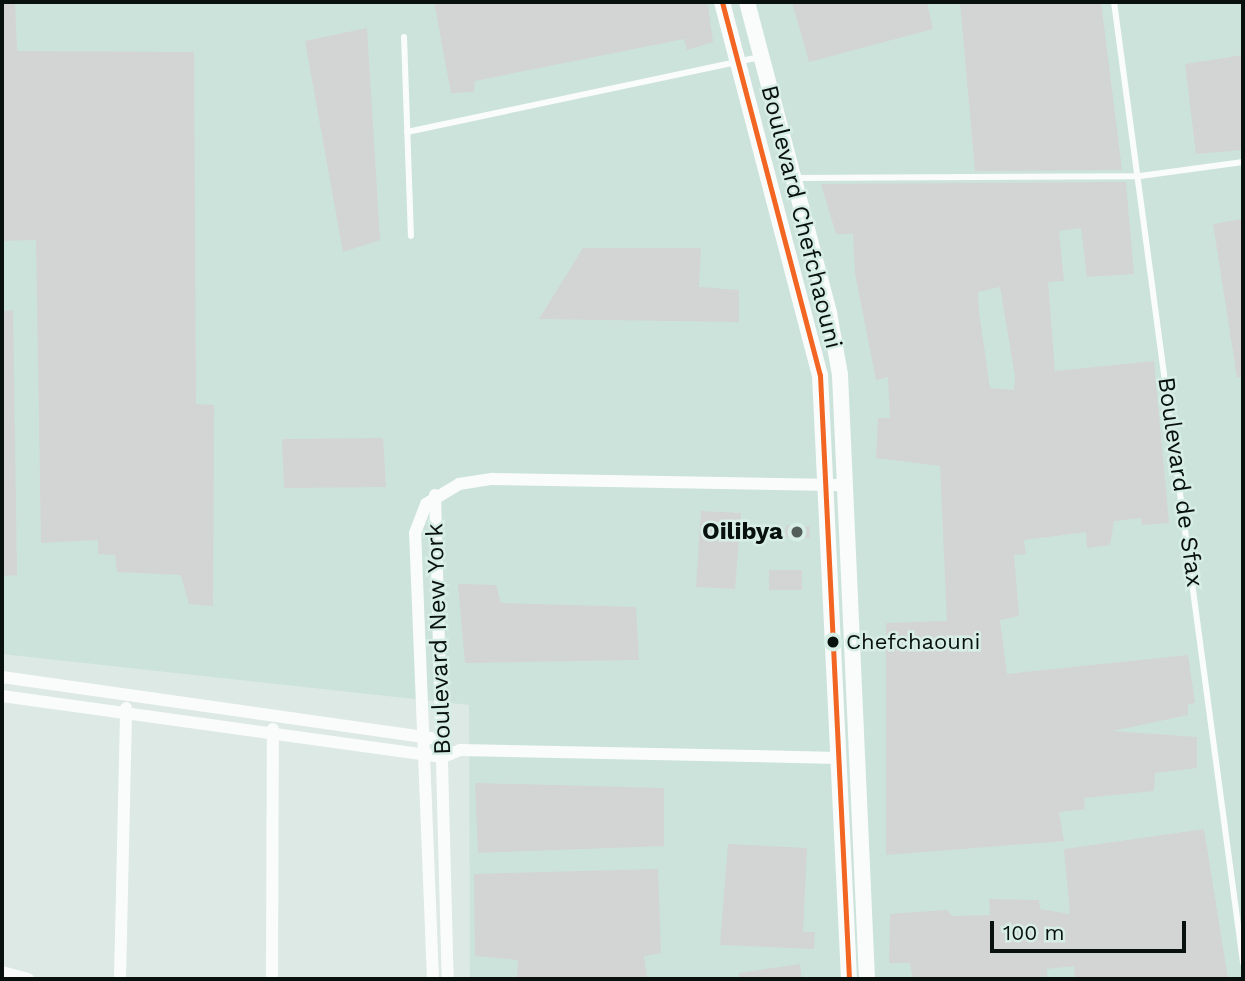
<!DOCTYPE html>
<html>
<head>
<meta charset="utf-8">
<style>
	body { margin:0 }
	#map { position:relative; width:1245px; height:981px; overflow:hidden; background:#dce9e5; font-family:"Work Sans",sans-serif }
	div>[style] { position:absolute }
	.built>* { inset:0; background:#cce3db }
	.building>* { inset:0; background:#d3d4d4 }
	.service>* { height:6px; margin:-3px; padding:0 3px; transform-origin:3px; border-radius:3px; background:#fafcfb }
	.minor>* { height:12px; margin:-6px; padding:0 6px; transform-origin:6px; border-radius:6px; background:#fafcfb }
	.tertiary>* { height:16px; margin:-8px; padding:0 8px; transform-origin:8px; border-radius:8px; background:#fafcfb }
	.bus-1>* { height:5px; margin:-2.5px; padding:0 2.5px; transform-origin:2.5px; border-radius:2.5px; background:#f26522 }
	.dots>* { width:19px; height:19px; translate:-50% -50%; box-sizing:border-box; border:4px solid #d7eee6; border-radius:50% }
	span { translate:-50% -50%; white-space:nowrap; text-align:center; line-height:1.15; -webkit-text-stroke:5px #d7eee6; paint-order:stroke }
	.bus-label { font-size:22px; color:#09110e }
	.left { translate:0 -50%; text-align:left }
	.street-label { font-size:24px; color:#09110e }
	.poi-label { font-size:24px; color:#09110e; font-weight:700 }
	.right { translate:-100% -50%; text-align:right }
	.frame { position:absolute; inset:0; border:4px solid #09110e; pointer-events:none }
	.scale { position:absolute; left:990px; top:921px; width:196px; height:32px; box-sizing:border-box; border:4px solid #09110e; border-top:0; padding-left:9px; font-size:21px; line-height:24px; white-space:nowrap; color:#09110e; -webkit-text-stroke:5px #d7eee6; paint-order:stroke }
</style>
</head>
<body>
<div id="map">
	<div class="built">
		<div style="clip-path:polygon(2px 2px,1243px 2px,1243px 979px,470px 979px,469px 705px,2px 654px)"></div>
	</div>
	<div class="building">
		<div style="clip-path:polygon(2px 2px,15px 2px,17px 51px,194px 52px,196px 404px,214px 405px,213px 606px,189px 604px,181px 575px,117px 572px,115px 555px,98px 554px,98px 540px,41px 543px,36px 240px,2px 241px)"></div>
		<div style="clip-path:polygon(434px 2px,698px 2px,708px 5px,713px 42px,687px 50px,684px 39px,475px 81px,474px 92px,451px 93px)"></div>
		<div style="clip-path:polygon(792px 2px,927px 2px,933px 29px,809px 62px)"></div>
		<div style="clip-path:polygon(960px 2px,1101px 2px,1122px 170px,975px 171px)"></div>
		<div style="clip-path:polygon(367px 28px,380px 240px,343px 252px,305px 41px)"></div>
		<div style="clip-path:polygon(1243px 55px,1243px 150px,1196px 154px,1185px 64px)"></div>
		<div style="clip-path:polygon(evenodd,1126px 182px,1134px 274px,1087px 277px,1081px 228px,1059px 231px,1064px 281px,1048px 282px,1055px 371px,1154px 361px,1169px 523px,1142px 525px,1141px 518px,1114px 521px,1110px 545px,1087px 548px,1086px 532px,1024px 540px,1026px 554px,1014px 555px,1019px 616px,1000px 620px,1007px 674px,1188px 655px,1195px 703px,1188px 704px,1188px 715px,1112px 731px,1197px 737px,1197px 768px,1155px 773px,1154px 791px,1084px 798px,1085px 809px,1059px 812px,1064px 841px,886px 855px,886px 623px,947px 621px,940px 466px,876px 458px,878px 418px,890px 418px,888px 377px,876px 380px,855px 273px,853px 234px,836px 234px,821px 184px,1126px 182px,1000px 287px,1015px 376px,1014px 390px,990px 388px,979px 312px,978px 292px,1000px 287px)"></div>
		<div style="clip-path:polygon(1243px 219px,1243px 377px,1237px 377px,1213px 224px)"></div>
		<div style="clip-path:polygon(583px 248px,701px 248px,699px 287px,739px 290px,739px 322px,539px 319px)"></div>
		<div style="clip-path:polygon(13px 310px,17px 575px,2px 576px,2px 311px)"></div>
		<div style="clip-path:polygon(383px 438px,386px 487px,284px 488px,282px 439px)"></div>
		<div style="clip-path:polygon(701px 511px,741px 513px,735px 589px,696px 587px)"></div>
		<div style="clip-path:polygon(786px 525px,810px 527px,809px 538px,785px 537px)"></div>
		<div style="clip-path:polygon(769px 570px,802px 570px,802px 590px,769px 590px)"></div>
		<div style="clip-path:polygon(458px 584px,496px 585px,501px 603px,636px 607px,639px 660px,465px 663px)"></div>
		<div style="clip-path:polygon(475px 783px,664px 788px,664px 846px,478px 853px)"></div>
		<div style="clip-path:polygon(1204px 829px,1228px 979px,1075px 979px,1074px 966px,1047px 969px,1047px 979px,913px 979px,910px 963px,889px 963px,890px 914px,947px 910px,952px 916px,990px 915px,989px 899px,1039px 900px,1040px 909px,1070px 914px,1064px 849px)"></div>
		<div style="clip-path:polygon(728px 844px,807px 848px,803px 932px,815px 932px,814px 949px,720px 945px)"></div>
		<div style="clip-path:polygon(658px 869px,661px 953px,644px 956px,647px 979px,517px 979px,518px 960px,475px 956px,474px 874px)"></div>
		<div style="clip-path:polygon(800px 964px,802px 979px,739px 979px,739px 973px)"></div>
	</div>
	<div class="service">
		<div style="left:1114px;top:2px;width:970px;rotate:82.35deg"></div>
		<div style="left:404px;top:37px;width:199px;rotate:88deg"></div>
		<div style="left:407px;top:132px;width:361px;rotate:-12deg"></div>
		<div style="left:794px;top:178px;width:346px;rotate:-0.3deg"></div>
		<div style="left:1140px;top:176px;width:104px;rotate:-7.7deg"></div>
	</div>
	<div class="minor">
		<div style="left:435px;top:495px;width:484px;rotate:88.5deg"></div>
		<div style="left:2px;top:677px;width:433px;rotate:8.1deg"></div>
		<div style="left:2px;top:696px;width:445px;rotate:7.9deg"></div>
		<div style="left:443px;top:757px;width:18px;rotate:-22deg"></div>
		<div style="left:460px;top:750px;width:378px;rotate:1.2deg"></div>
		<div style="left:2px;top:972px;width:27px;rotate:15deg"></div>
		<div style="left:120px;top:979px;width:271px;rotate:-88.7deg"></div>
		<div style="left:272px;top:979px;width:250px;rotate:-89.8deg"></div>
		<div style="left:433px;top:979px;width:446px;rotate:-92.3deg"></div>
		<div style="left:415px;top:533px;width:31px;rotate:-69deg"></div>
		<div style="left:426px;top:504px;width:39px;rotate:-31deg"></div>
		<div style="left:459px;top:484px;width:33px;rotate:-9deg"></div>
		<div style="left:492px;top:479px;width:353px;rotate:1deg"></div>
	</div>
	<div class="tertiary">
		<div style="left:722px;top:2px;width:386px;rotate:75.3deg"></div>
		<div style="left:820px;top:375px;width:605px;rotate:87.25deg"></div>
		<div style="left:747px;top:2px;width:322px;rotate:75.2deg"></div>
		<div style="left:829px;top:313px;width:63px;rotate:79.9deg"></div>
		<div style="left:840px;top:375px;width:605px;rotate:87.44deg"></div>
	</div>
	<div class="bus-1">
		<div style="left:722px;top:2px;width:386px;rotate:75.3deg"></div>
		<div style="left:820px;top:375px;width:605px;rotate:87.25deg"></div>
	</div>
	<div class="dots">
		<div style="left:797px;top:532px;background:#535d59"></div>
		<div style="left:833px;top:642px;background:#09110e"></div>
	</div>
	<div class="bus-label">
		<span class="left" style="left:846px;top:642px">Chefchaouni</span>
	</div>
	<div class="street-label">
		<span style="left:801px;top:217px;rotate:76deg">Boulevard Chefchaouni</span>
		<span style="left:1180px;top:482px;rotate:82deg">Boulevard de Sfax</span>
		<span style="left:439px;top:639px;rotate:-92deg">Boulevard New York</span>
	</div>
	<div class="poi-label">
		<span class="right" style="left:783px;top:532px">Oilibya</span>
	</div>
	<div class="frame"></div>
	<div class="scale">100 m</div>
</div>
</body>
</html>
